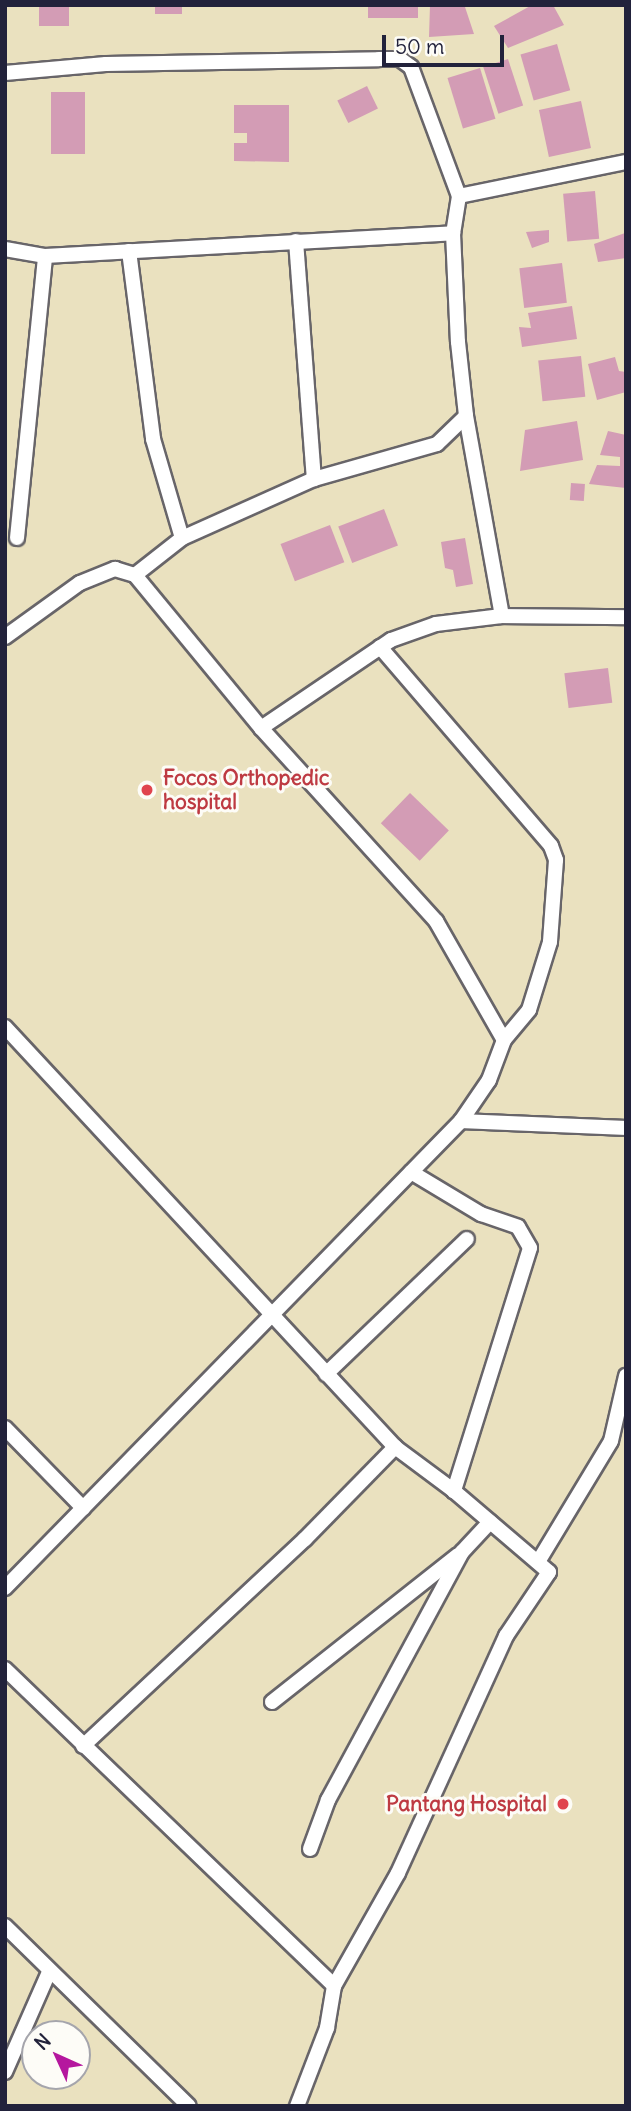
<!DOCTYPE html>
<style>
body{margin:0}
#map{position:relative;width:631px;height:2111px;overflow:hidden;background:#eae1bf;font-family:Delius,sans-serif}
div>[style]{position:absolute}
.building>*{inset:0;background:#d39cb5;transform-origin:0 0}
.roads{filter:drop-shadow(2px 0 #686569) drop-shadow(-2px 0 #686569) drop-shadow(0 2px #686569) drop-shadow(0 -2px #686569)}
.street>*{height:14px;margin:-7px;padding:0 7px;transform-origin:7px;border-radius:7px;background:#fff}
.dots>*{width:19px;height:19px;translate:-50% -50%;box-sizing:border-box;border:4px solid #fdfcf7;border-radius:50%}
span{translate:-50% -50%;white-space:nowrap;text-align:center;line-height:1.15;-webkit-text-stroke:6px #fdfcf7;paint-order:stroke}
.health-label{font-size:21px;color:#be3a42;font-weight:700}
.left{translate:0 -50%;text-align:left}
.right{translate:-100% -50%;text-align:right}
.frame{position:absolute;inset:0;border:7px solid #22223b;pointer-events:none}
.north{position:absolute;left:21px;top:2020px;width:70px;height:70px;box-sizing:border-box;background:#fdfcf7;border:2px solid #a5a5ac;border-radius:50%;rotate:315deg;font-size:19px;font-weight:700;line-height:28px;text-align:center;color:#22223b}
.north::after{content:'';display:block;margin:auto;width:24px;height:32px;background:#b5179e;clip-path:polygon(50% 0,100% 100%,50% 72%,0 100%)}
.scale{position:absolute;left:382px;top:35px;width:122px;height:32px;box-sizing:border-box;border:4px solid #22223b;border-top:0;padding-left:9px;font-size:21px;line-height:24px;white-space:nowrap;color:#22223b;-webkit-text-stroke:5px #fdfcf7;paint-order:stroke}
</style>
<div id="map">
<div class="building">
<i style="left:39px;top:5px;width:30px;height:21px"></i>
<i style="left:155px;top:5px;width:27px;height:9px"></i>
<i style="left:368px;top:5px;width:50px;height:13px"></i>
<i style="clip-path:polygon(430px 5px,465px 7px,474px 34px,429px 37px)"></i>
<i style="clip-path:polygon(532px 5px,553px 5px,564px 25px,508px 48px,494px 26px)"></i>
<i style="left:557px;top:44px;width:48px;height:38px;rotate:74deg"></i>
<i style="left:508px;top:59px;width:49px;height:26px;rotate:72deg"></i>
<i style="left:480px;top:68px;width:53px;height:34px;rotate:73deg"></i>
<i style="left:367px;top:86px;width:25px;height:33px;rotate:64deg"></i>
<i style="left:51px;top:92px;width:34px;height:62px"></i>
<i style="left:581px;top:101px;width:48px;height:43px;rotate:78deg"></i>
<i style="clip-path:polygon(234px 105px,289px 105px,289px 162px,234px 161px,234px 143px,247px 143px,247px 133px,234px 133px)"></i>
<i style="left:595px;top:191px;width:48px;height:32px;rotate:85deg"></i>
<i style="clip-path:polygon(549px 230px,549px 242px,532px 248px,526px 232px)"></i>
<i style="clip-path:polygon(625px 233px,626px 258px,598px 262px,594px 244px)"></i>
<i style="left:562px;top:263px;width:40px;height:43px;rotate:83deg"></i>
<i style="clip-path:polygon(572px 306px,577px 339px,522px 347px,519px 327px,531px 328px,528px 313px)"></i>
<i style="left:581px;top:356px;width:41px;height:43px;rotate:84deg"></i>
<i style="clip-path:polygon(615px 357px,619px 371px,626px 372px,626px 392px,597px 400px,588px 364px)"></i>
<i style="clip-path:polygon(577px 421px,583px 460px,520px 471px,525px 430px)"></i>
<i style="clip-path:polygon(608px 431px,626px 435px,626px 488px,589px 484px,597px 465px,620px 466px,620px 457px,600px 455px)"></i>
<i style="left:571px;top:483px;width:14px;height:17px;rotate:4deg"></i>
<i style="left:384px;top:509px;width:39px;height:49px;rotate:69deg"></i>
<i style="left:330px;top:525px;width:40px;height:53px;rotate:69deg"></i>
<i style="clip-path:polygon(465px 538px,473px 584px,456px 587px,453px 570px,445px 568px,441px 542px)"></i>
<i style="left:608px;top:668px;width:35px;height:44px;rotate:83deg"></i>
<i style="left:410px;top:793px;width:54px;height:42px;rotate:44deg"></i>
</div>
<div class="roads">
<div class="street">
<i style="left:5px;top:73px;width:101px;rotate:-5.1deg"></i>
<i style="left:106px;top:64px;width:273px;rotate:-1deg"></i>
<i style="left:379px;top:59px;width:21px"></i>
<i style="left:400px;top:59px;width:14px;rotate:36deg"></i>
<i style="left:411px;top:67px;width:138px;rotate:69.6deg"></i>
<i style="left:459px;top:196px;width:37px;rotate:99deg"></i>
<i style="left:453px;top:233px;width:109px;rotate:87.4deg"></i>
<i style="left:458px;top:342px;width:74px;rotate:83.8deg"></i>
<i style="left:466px;top:416px;width:203px;rotate:79.8deg"></i>
<i style="left:459px;top:196px;width:170px;rotate:-11.5deg"></i>
<i style="left:296px;top:241px;width:239px;rotate:85.7deg"></i>
<i style="left:5px;top:249px;width:41px;rotate:9.9deg"></i>
<i style="left:45px;top:256px;width:409px;rotate:-3.2deg"></i>
<i style="left:129px;top:251px;width:190px;rotate:82.7deg"></i>
<i style="left:153px;top:439px;width:103px;rotate:73.7deg"></i>
<i style="left:17px;top:538px;width:283px;rotate:-84.3deg"></i>
<i style="left:135px;top:575px;width:60px;rotate:-38.2deg"></i>
<i style="left:182px;top:538px;width:145px;rotate:-24.1deg"></i>
<i style="left:314px;top:479px;width:128px;rotate:-15.9deg"></i>
<i style="left:437px;top:444px;width:40px;rotate:-44deg"></i>
<i style="left:5px;top:637px;width:92px;rotate:-35.8deg"></i>
<i style="left:80px;top:583px;width:38px;rotate:-22deg"></i>
<i style="left:115px;top:569px;width:21px;rotate:17deg"></i>
<i style="left:135px;top:575px;width:198px;rotate:50.5deg"></i>
<i style="left:261px;top:728px;width:261px;rotate:47.8deg"></i>
<i style="left:436px;top:921px;width:137px;rotate:60.3deg"></i>
<i style="left:504px;top:1040px;width:43px;rotate:110.6deg"></i>
<i style="left:489px;top:1080px;width:50px;rotate:124.3deg"></i>
<i style="left:461px;top:1121px;width:653px;rotate:134.32deg"></i>
<i style="left:380px;top:647px;width:262px;rotate:49.3deg"></i>
<i style="left:551px;top:846px;width:15px;rotate:70deg"></i>
<i style="left:556px;top:860px;width:82px;rotate:94.2deg"></i>
<i style="left:550px;top:942px;width:71px;rotate:107.2deg"></i>
<i style="left:529px;top:1010px;width:39px;rotate:130deg"></i>
<i style="left:261px;top:728px;width:157px;rotate:-34.1deg"></i>
<i style="left:391px;top:640px;width:48px;rotate:-19.6deg"></i>
<i style="left:436px;top:624px;width:66px;rotate:-6.9deg"></i>
<i style="left:502px;top:616px;width:124px;rotate:0.5deg"></i>
<i style="left:5px;top:1027px;width:573px;rotate:47.12deg"></i>
<i style="left:395px;top:1447px;width:74px;rotate:36.7deg"></i>
<i style="left:454px;top:1491px;width:125px;rotate:40.5deg"></i>
<i style="left:549px;top:1572px;width:77px;rotate:123.9deg"></i>
<i style="left:506px;top:1636px;width:260px;rotate:114.5deg"></i>
<i style="left:398px;top:1873px;width:130px;rotate:119.5deg"></i>
<i style="left:334px;top:1986px;width:43px;rotate:99.5deg"></i>
<i style="left:327px;top:2028px;width:84px;rotate:111deg"></i>
<i style="left:461px;top:1121px;width:165px;rotate:2.4deg"></i>
<i style="left:411px;top:1172px;width:82px;rotate:31deg"></i>
<i style="left:481px;top:1214px;width:39px;rotate:19deg"></i>
<i style="left:518px;top:1227px;width:24px;rotate:60deg"></i>
<i style="left:530px;top:1248px;width:255px;rotate:107.4deg"></i>
<i style="left:326px;top:1374px;width:195px;rotate:-43.8deg"></i>
<i style="left:5px;top:1428px;width:112px;rotate:45.7deg"></i>
<i style="left:538px;top:1562px;width:141px;rotate:-58.9deg"></i>
<i style="left:611px;top:1441px;width:67px;rotate:-77deg"></i>
<i style="left:5px;top:1669px;width:457px;rotate:43.9deg"></i>
<i style="left:272px;top:1702px;width:237px;rotate:-38.3deg"></i>
<i style="left:83px;top:1746px;width:304px;rotate:-43deg"></i>
<i style="left:305px;top:1539px;width:129px;rotate:-45.6deg"></i>
<i style="left:310px;top:1849px;width:52px;rotate:-69.8deg"></i>
<i style="left:328px;top:1800px;width:282px;rotate:-61.6deg"></i>
<i style="left:462px;top:1552px;width:41px;rotate:-47deg"></i>
<i style="left:5px;top:1926px;width:257px;rotate:44.4deg"></i>
<i style="left:5px;top:2072px;width:111px;rotate:-66.2deg"></i>
</div>
</div>
<div class="dots">
<i style="left:147px;top:790px;background:#e0444e"></i>
<i style="left:563px;top:1804px;background:#e0444e"></i>
</div>
<div class="health-label">
<span class="left" style="left:163px;top:790px">Focos Orthopedic<br>hospital</span>
<span class="right" style="left:547px;top:1804px">Pantang Hospital</span>
</div>
<div class="frame"></div>
<div class="north">N</div>
<div class="scale">50 m</div>
</div>
